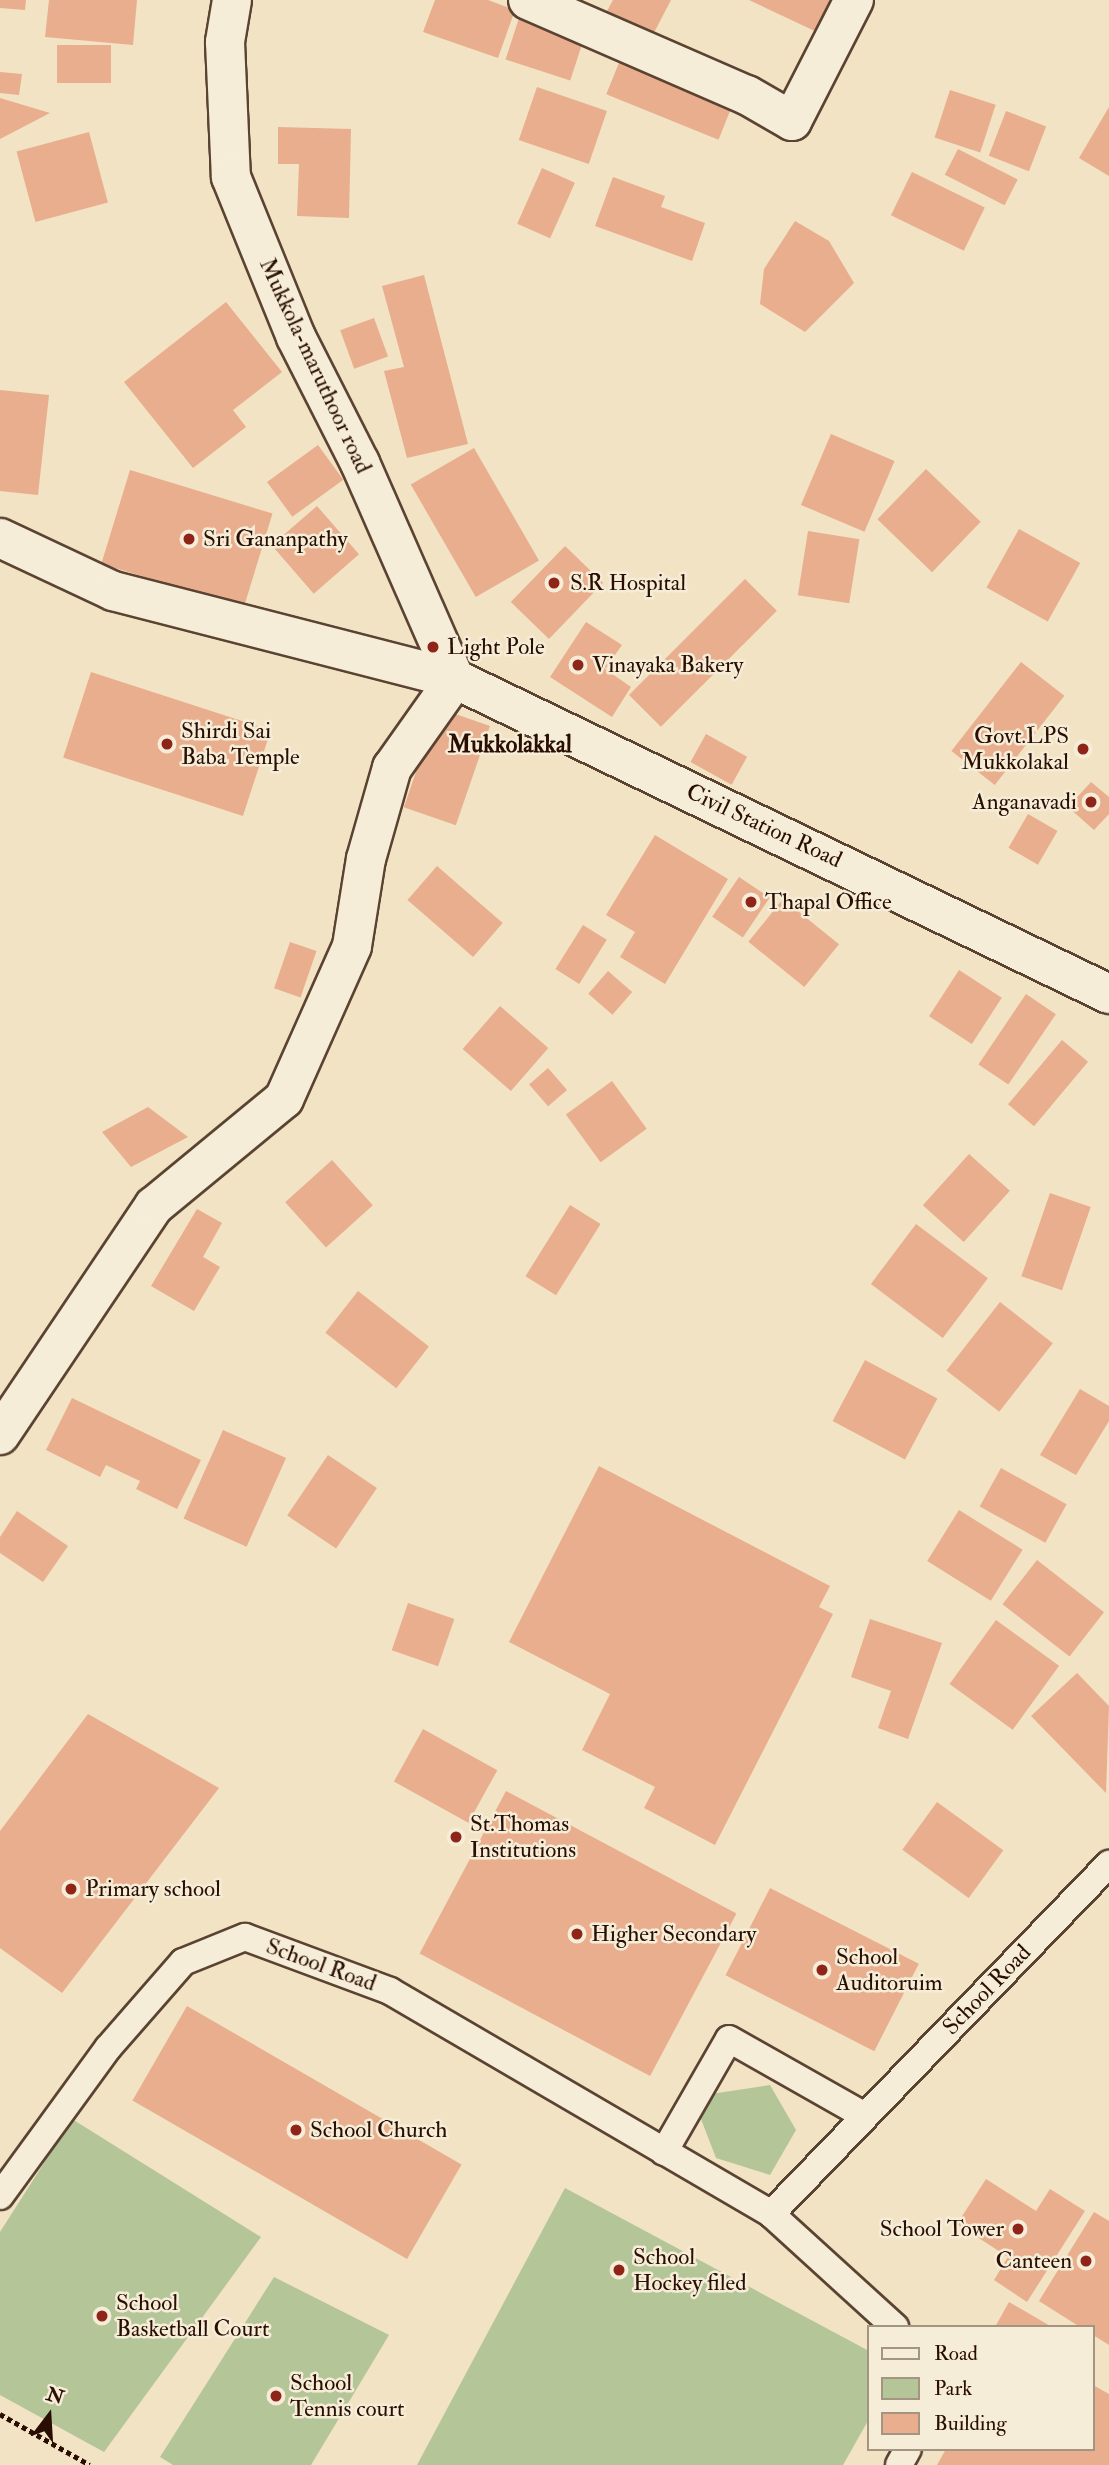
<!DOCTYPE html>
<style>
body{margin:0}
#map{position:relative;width:1109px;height:2465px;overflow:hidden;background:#f1e3c3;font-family:"IM FELL Double Pica",serif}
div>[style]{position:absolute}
.green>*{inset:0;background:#b4c598}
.building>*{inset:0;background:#e9ae8e;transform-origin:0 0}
.path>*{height:4.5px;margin-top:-2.25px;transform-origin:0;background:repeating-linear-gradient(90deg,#290e01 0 5px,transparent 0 8.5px)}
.roads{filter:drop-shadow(2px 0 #5b4332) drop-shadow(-2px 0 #5b4332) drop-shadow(0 2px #5b4332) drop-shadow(0 -2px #5b4332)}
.lane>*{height:26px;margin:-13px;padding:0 13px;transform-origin:13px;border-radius:13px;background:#f6edd8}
.street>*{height:38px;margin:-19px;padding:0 19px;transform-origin:19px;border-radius:19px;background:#f6edd8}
.secondary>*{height:38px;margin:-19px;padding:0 19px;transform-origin:19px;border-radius:19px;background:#f6edd8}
.dots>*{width:19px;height:19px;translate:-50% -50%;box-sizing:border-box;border:4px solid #f6edd8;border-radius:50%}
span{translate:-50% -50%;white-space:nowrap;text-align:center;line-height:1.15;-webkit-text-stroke:5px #f6edd8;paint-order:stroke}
.street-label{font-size:23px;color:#290e01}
.poi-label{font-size:23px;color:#290e01}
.left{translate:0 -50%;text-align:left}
.right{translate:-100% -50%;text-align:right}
.neighbourhood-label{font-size:24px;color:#290e01;font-weight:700}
.legend{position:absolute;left:867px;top:2325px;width:228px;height:126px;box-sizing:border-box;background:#f6edd8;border:2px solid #a49482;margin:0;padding:9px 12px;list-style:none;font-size:21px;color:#290e01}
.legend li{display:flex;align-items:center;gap:14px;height:35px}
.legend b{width:35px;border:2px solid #a49482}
.north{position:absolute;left:14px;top:2381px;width:70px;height:70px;-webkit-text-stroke:5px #f6edd8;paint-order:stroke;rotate:17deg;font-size:19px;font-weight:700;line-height:28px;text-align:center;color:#290e01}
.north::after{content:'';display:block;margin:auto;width:24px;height:32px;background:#290e01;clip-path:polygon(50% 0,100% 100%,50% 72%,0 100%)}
</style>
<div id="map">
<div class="green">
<i style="clip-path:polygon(770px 2085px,796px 2130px,770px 2175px,716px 2158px,701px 2119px,711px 2094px)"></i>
<i style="clip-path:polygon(72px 2119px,261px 2237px,104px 2452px,0 2395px,0 2232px)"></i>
<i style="clip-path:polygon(565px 2188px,869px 2351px,869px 2419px,843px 2465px,417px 2465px)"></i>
<i style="clip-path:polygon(274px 2277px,389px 2335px,311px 2465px,173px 2465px,160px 2457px)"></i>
</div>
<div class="building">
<i style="clip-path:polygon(0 0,26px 0,25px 10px,0 8px)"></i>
<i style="clip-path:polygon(49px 0,137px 0,133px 45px,45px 37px)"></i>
<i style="clip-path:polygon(435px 0,488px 0,515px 10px,498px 58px,423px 32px)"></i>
<i style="clip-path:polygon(613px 0,671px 0,646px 48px,600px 24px)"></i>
<i style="clip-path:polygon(749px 0,834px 0,819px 33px)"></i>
<i style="left:521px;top:12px;width:68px;height:50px;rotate:18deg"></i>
<i style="left:57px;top:45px;width:54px;height:38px"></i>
<i style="left:625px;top:48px;width:121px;height:50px;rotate:22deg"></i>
<i style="clip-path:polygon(0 72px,22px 74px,19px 95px,0 93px)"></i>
<i style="left:537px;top:87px;width:74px;height:56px;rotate:19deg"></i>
<i style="left:950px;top:90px;width:48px;height:50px;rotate:18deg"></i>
<i style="clip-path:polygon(0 98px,50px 113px,0 139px)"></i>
<i style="clip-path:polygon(1109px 107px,1109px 176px,1079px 158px)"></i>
<i style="left:1006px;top:111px;width:43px;height:48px;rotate:21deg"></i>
<i style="clip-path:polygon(278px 127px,351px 129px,349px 218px,297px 216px,299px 164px,278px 164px)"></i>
<i style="left:89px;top:132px;width:73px;height:75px;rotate:75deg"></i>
<i style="left:958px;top:149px;width:67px;height:29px;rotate:27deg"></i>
<i style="left:542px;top:168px;width:36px;height:61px;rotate:24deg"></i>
<i style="left:912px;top:172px;width:81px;height:48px;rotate:26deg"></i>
<i style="clip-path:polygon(613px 177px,665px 196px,661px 207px,705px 223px,692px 261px,595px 226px)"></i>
<i style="clip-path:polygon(795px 221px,829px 241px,854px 283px,805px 332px,760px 304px,764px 269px)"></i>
<i style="clip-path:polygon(424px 275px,468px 444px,407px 458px,384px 371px,404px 367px,382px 286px)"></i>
<i style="clip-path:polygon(226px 302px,282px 372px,233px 410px,246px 427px,193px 468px,124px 382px)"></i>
<i style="left:374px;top:318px;width:41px;height:36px;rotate:70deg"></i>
<i style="clip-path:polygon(0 390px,49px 395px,38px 495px,0 491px)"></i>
<i style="left:831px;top:434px;width:69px;height:77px;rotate:23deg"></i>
<i style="left:318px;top:445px;width:43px;height:63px;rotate:54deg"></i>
<i style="left:474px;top:448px;width:130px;height:73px;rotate:60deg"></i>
<i style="left:926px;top:469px;width:76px;height:70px;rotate:44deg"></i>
<i style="left:130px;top:470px;width:149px;height:98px;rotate:17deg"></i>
<i style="left:317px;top:506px;width:64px;height:60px;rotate:49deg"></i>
<i style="left:1019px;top:529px;width:70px;height:67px;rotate:29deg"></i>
<i style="left:808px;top:531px;width:52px;height:65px;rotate:9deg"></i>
<i style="left:565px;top:546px;width:53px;height:78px;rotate:44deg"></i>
<i style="left:745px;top:579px;width:45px;height:164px;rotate:45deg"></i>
<i style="clip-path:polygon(586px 622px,622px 645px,605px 669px,631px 687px,612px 717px,550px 677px)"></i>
<i style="left:1021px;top:662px;width:55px;height:113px;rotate:38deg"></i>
<i style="left:91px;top:672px;width:189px;height:90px;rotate:18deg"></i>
<i style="left:438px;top:708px;width:55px;height:105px;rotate:19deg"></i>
<i style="left:706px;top:734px;width:47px;height:32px;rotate:29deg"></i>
<i style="clip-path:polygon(1091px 782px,1109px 797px,1109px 814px,1094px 830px,1068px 807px)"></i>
<i style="left:1028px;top:814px;width:34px;height:39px;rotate:30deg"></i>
<i style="clip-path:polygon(655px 835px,728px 879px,665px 984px,620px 957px,635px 932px,606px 915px)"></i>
<i style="left:437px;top:866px;width:87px;height:45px;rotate:41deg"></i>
<i style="left:739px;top:877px;width:37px;height:48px;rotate:34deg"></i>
<i style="left:783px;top:899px;width:72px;height:55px;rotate:39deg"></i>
<i style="left:583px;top:925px;width:28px;height:52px;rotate:32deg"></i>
<i style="left:290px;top:942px;width:28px;height:49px;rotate:19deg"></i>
<i style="left:959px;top:970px;width:51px;height:55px;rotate:33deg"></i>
<i style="left:608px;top:971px;width:32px;height:30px;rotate:41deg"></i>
<i style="left:1026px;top:994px;width:36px;height:85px;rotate:34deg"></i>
<i style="left:500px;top:1006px;width:64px;height:57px;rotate:41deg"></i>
<i style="left:1062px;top:1040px;width:34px;height:84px;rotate:40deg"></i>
<i style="left:548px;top:1068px;width:29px;height:25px;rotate:49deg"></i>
<i style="left:612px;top:1081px;width:59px;height:57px;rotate:54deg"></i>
<i style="clip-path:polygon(148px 1107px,188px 1137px,131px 1167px,102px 1132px)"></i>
<i style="left:969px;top:1154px;width:55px;height:69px;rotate:42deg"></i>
<i style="left:332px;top:1160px;width:61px;height:63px;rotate:48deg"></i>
<i style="left:1050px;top:1193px;width:43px;height:88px;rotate:19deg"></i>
<i style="left:570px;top:1205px;width:36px;height:84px;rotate:32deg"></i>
<i style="clip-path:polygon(197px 1209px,222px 1223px,203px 1257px,220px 1267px,194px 1311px,151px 1286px)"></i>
<i style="left:916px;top:1224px;width:90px;height:75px;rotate:37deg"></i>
<i style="left:358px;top:1291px;width:90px;height:53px;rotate:38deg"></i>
<i style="left:1000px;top:1302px;width:67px;height:87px;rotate:38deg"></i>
<i style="left:865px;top:1360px;width:82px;height:69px;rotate:28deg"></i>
<i style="clip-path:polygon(1080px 1389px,1109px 1406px,1109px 1421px,1076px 1475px,1040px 1455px)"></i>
<i style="clip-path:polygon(72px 1398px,201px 1460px,177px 1509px,136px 1489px,140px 1481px,106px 1465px,100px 1477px,46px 1450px)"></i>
<i style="left:223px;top:1430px;width:69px;height:97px;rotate:24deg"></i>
<i style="left:328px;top:1455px;width:59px;height:73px;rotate:34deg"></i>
<i style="clip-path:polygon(599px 1466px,830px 1586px,819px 1607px,833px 1614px,715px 1845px,644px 1808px,655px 1787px,582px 1750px,610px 1694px,509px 1642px)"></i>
<i style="left:1001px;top:1468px;width:75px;height:44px;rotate:29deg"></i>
<i style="left:959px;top:1510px;width:75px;height:60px;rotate:32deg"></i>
<i style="clip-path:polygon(17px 1511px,68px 1546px,43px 1582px,0 1553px,0 1537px)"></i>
<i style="left:1037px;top:1560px;width:85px;height:56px;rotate:38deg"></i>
<i style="left:408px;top:1603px;width:49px;height:50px;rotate:19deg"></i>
<i style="clip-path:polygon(870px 1619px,942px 1643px,908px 1739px,878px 1728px,891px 1691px,851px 1677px)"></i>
<i style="left:996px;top:1620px;width:78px;height:79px;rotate:36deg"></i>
<i style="clip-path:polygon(1077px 1673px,1109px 1706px,1106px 1793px,1031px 1716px)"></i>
<i style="clip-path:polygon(88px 1714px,219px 1788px,62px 1993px,0 1948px,0 1831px)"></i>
<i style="left:423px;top:1729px;width:85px;height:60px;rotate:29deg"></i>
<i style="left:506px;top:1791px;width:261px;height:184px;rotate:28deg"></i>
<i style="left:937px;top:1802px;width:82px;height:59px;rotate:36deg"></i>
<i style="left:770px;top:1888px;width:167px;height:98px;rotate:27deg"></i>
<i style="left:187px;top:2006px;width:317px;height:109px;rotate:30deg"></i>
<i style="clip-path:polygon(986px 2179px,1036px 2211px,1050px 2189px,1085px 2211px,1027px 2302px,994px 2280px,1008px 2257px,957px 2224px)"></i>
<i style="clip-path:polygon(1094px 2212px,1109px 2221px,1109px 2345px,1093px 2335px,1093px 2327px,1080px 2327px,1039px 2301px)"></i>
<i style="clip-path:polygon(1009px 2302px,1052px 2327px,995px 2327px)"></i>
<i style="clip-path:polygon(1093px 2385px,1109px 2394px,1109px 2465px,937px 2465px,946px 2449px,1093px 2449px)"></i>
</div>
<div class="path">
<i style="left:0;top:2414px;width:103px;rotate:29.5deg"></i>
</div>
<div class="roads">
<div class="lane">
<i style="left:664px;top:2152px;width:130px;rotate:-60.1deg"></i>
<i style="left:729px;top:2039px;width:156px;rotate:29.5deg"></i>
<i style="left:0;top:2196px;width:183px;rotate:-53.9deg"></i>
<i style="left:108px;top:2048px;width:114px;rotate:-48.9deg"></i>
<i style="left:183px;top:1962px;width:67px;rotate:-22deg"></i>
<i style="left:245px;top:1937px;width:155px;rotate:20.4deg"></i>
<i style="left:390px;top:1991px;width:441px;rotate:30.3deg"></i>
<i style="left:771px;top:2214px;width:487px;rotate:-46deg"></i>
<i style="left:771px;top:2214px;width:168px;rotate:42.3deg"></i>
<i style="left:899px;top:2465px;width:18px;rotate:-61deg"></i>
</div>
<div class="street">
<i style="left:528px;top:0;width:239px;rotate:23.5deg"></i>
<i style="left:747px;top:95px;width:52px;rotate:30deg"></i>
<i style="left:792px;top:121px;width:136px;rotate:-62.9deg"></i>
</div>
<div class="secondary">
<i style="left:232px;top:0;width:43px;rotate:99.5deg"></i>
<i style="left:225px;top:42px;width:135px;rotate:87.5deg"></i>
<i style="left:231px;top:177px;width:173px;rotate:67.9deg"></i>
<i style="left:296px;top:337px;width:141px;rotate:63.1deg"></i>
<i style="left:360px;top:463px;width:236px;rotate:66.3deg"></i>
<i style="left:0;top:538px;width:125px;rotate:25.1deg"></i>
<i style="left:113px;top:591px;width:353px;rotate:14.4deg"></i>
<i style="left:455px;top:679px;width:726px;rotate:25.72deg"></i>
<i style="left:0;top:1435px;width:276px;rotate:-56.1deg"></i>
<i style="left:154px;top:1206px;width:168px;rotate:-39.5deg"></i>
<i style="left:284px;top:1099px;width:167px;rotate:-66deg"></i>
<i style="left:352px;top:946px;width:88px;rotate:-80.9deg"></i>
<i style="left:366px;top:859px;width:95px;rotate:-74.1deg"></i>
<i style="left:392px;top:768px;width:109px;rotate:-54.7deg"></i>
</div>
</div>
<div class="dots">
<i style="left:189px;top:539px;background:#8f2418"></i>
<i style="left:554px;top:583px;background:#8f2418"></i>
<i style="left:433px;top:647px;background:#8f2418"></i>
<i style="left:578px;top:665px;background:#8f2418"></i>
<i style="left:167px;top:744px;background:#8f2418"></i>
<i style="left:1083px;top:749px;background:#8f2418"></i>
<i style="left:1091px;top:802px;background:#8f2418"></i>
<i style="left:751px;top:902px;background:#8f2418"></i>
<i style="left:456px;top:1837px;background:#8f2418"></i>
<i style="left:71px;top:1889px;background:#8f2418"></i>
<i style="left:577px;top:1934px;background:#8f2418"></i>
<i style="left:822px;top:1970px;background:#8f2418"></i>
<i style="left:296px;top:2130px;background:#8f2418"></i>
<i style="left:1018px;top:2229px;background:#8f2418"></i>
<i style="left:1086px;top:2261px;background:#8f2418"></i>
<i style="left:619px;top:2270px;background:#8f2418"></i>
<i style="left:102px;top:2316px;background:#8f2418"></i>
<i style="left:276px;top:2396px;background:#8f2418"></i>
</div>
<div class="street-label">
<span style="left:315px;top:366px;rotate:65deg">Mukkola-maruthoor road</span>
<span style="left:764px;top:826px;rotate:25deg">Civil Station Road</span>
<span style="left:321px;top:1965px;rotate:20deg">School Road</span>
<span style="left:987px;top:1990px;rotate:-46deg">School Road</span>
</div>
<div class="poi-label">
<span class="left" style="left:203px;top:539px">Sri Gananpathy</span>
<span class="left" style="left:570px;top:583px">S.R Hospital</span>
<span class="left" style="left:447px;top:647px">Light Pole</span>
<span class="left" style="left:592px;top:665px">Vinayaka Bakery</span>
<span class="left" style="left:181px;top:744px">Shirdi Sai<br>Baba Temple</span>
<span class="right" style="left:1069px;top:749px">Govt.LPS<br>Mukkolakal</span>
<span class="right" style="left:1077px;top:802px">Anganavadi</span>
<span class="left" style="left:765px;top:902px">Thapal Office</span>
<span class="left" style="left:470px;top:1837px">St.Thomas<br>Institutions</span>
<span class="left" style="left:85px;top:1889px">Primary school</span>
<span class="left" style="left:591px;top:1934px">Higher Secondary</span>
<span class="left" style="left:836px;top:1970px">School<br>Auditoruim</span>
<span class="left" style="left:310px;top:2130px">School Church</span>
<span class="right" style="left:1004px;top:2229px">School Tower</span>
<span class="left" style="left:633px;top:2270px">School<br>Hockey filed</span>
<span class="right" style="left:1072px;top:2261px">Canteen</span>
<span class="left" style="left:116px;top:2316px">School<br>Basketball Court</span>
<span class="left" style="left:290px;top:2396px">School<br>Tennis court</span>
</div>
<div class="neighbourhood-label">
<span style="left:510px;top:745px">Mukkolakkal</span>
</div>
<ul class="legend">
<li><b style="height:9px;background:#f6edd8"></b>Road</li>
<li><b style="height:19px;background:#b4c598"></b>Park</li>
<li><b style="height:19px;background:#e9ae8e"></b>Building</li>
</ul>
<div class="north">N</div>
</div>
